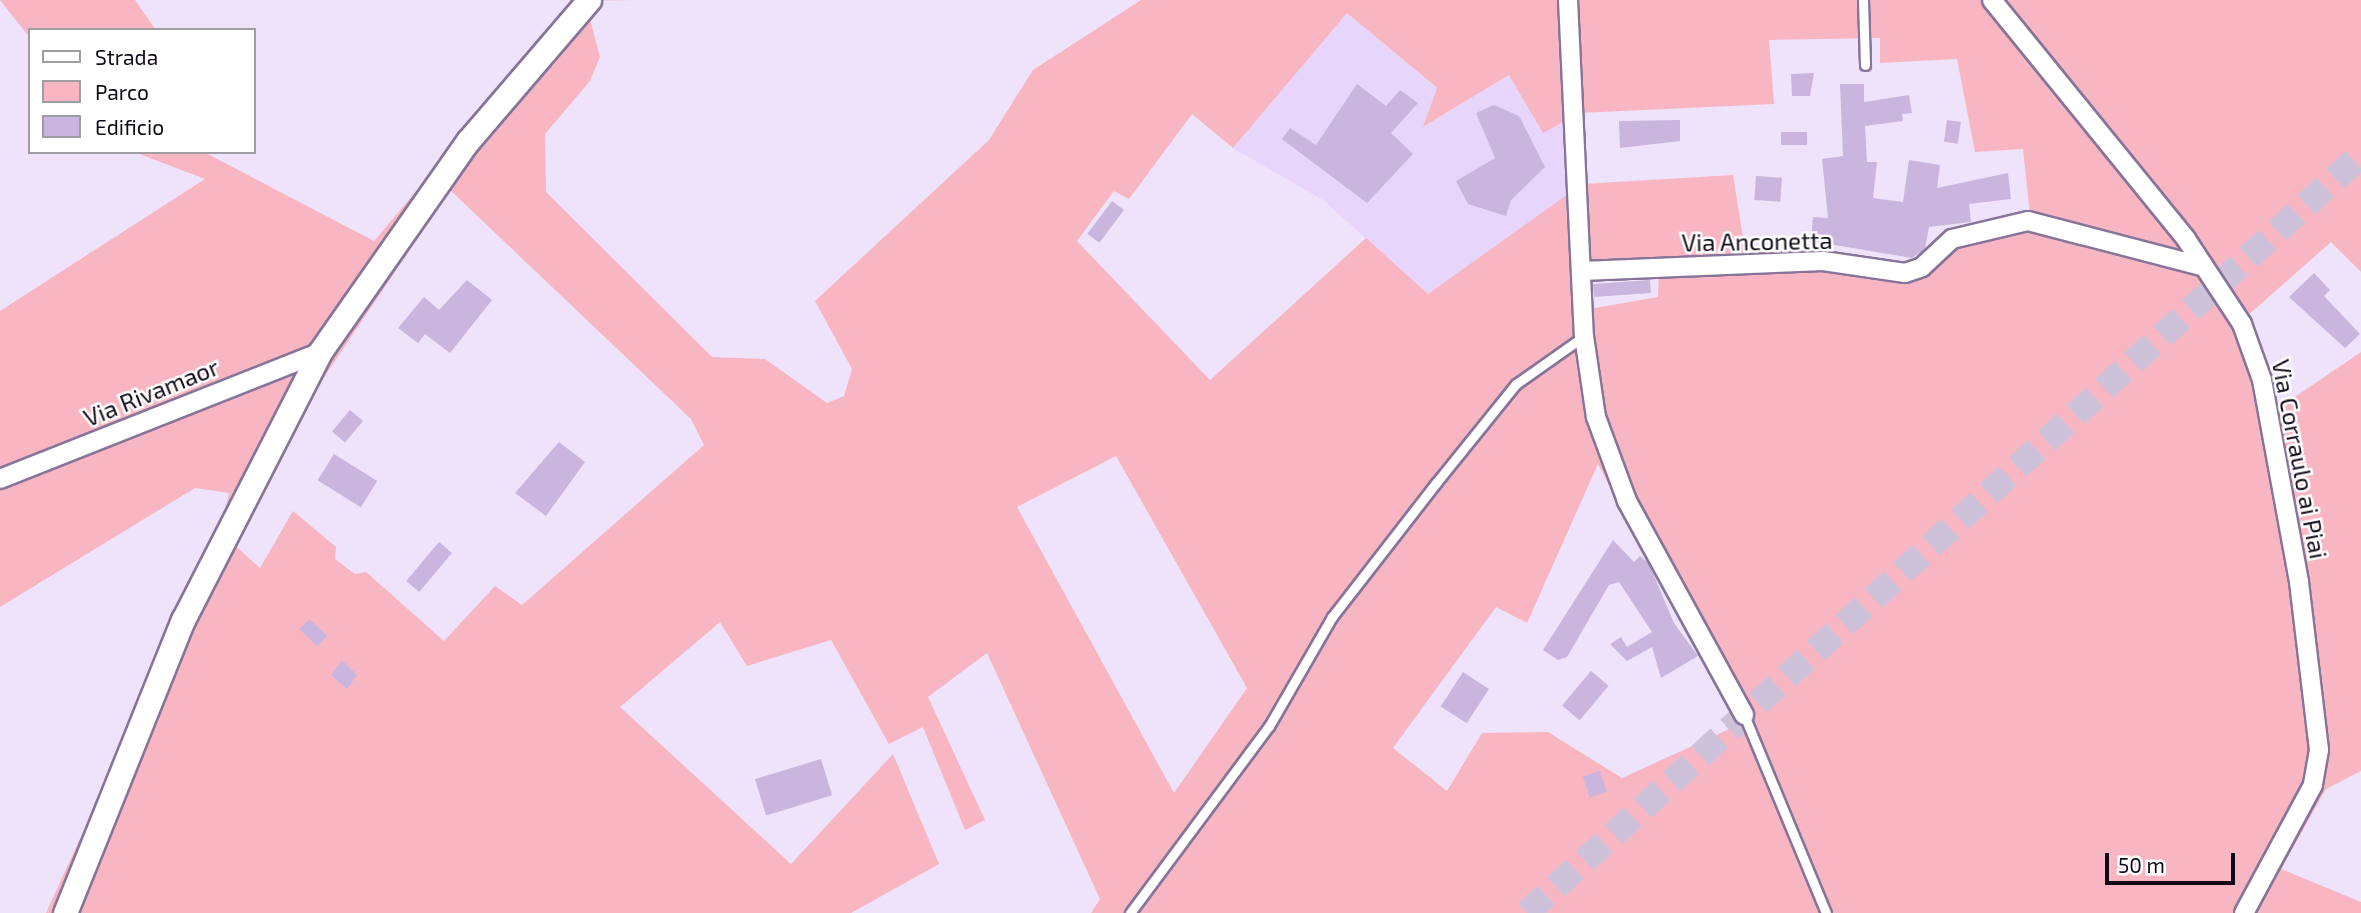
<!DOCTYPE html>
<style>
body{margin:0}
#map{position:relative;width:2361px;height:913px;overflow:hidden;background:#efe3fc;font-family:"Exo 2",sans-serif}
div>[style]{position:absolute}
.built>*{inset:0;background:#e8d5fc}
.green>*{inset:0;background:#f8b6c2}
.building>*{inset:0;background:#c9b5de;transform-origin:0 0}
.secondary-tunnel>*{height:26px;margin-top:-13px;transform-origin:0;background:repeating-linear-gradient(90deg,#cec2da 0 26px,transparent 0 39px)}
.roads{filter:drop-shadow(2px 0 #87749a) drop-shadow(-2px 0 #87749a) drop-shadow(0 2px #87749a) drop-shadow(0 -2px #87749a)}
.service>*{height:9px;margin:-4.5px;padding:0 4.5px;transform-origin:4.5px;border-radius:4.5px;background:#fff}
.minor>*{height:18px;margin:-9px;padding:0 9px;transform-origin:9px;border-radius:9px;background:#fff}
.tertiary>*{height:23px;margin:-11.5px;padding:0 11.5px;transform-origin:11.5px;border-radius:11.5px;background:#fff}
span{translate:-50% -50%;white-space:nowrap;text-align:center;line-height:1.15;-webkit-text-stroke:5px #fff;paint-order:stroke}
.street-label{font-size:24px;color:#100917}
.legend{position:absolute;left:28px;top:28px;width:228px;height:126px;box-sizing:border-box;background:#fff;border:2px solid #9f9da2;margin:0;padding:9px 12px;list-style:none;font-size:21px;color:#100917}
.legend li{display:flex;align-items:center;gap:14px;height:35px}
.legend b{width:35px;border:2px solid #9f9da2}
.scale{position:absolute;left:2105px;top:853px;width:130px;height:32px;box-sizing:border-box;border:4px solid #100917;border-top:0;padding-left:9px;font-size:21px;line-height:24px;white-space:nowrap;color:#100917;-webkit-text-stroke:5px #fff;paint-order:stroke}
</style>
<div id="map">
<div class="built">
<i style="clip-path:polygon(1347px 13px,1437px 89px,1424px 127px,1509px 75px,1579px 113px,1582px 184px,1428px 294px,1323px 200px,1233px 148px)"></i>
</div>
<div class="green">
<i style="clip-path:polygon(0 0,135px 0,156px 30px,30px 30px,30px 38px)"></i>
<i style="clip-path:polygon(evenodd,578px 0,585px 0,600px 57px,590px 81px,545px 134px,546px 192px,712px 357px,765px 359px,827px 403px,844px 396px,852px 369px,815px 301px,989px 140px,1033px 70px,1141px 0,2361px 0,2361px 272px,2331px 242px,2238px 324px,2270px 414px,2361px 352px,2361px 771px,2326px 789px,2281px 869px,2361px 902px,2361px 913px,1091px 913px,1100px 899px,987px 653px,928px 697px,985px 820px,965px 830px,923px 727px,889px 744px,831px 640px,747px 666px,720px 622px,620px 707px,791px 864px,893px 754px,939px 864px,851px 913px,46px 913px,220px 532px,229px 493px,195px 488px,0 607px,0 311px,205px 179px,134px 152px,204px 152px,374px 241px,578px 0,1347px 13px,1437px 88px,1423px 127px,1509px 75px,1543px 133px,1579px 113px,1774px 104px,1769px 40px,1880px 38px,1880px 63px,1957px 59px,1975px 152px,2023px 149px,2030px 215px,1903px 268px,1747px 263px,1733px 175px,1582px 184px,1428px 294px,1366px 238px,1210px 380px,1077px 241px,1114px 191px,1129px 199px,1192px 114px,1233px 148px,1347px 13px,578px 0,450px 190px,691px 419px,704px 445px,522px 605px,495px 586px,444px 641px,366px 572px,355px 574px,335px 559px,336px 547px,293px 511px,260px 568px,220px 532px,450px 190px,578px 0,1659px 267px,1658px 297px,1583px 310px,1582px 269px,1659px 267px,578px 0,1116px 456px,1247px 688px,1174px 793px,1017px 507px,1116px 456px,578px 0,1598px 464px,1738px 725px,1622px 778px,1548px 732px,1482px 733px,1447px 791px,1393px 748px,1496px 607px,1527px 623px,1598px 464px)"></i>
</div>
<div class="building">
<i style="clip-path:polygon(1814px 73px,1810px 96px,1792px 96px,1791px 74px)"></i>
<i style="clip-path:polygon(1357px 84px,1386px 106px,1400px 90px,1418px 103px,1391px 133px,1413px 154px,1367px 203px,1282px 139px,1290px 128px,1316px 145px)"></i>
<i style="clip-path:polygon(1840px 84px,1864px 84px,1864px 102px,1909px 95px,1912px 113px,1902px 114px,1903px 121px,1865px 126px,1867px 162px,1877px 162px,1873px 198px,1903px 202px,1909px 160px,1940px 165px,1937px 188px,2008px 173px,2011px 199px,1969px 204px,1971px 222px,1929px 227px,1925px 249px,1912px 258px,1811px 241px,1813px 217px,1828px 218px,1822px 159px,1843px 156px)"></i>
<i style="clip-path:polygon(1494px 105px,1519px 116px,1545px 167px,1511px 200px,1506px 216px,1468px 204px,1456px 181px,1495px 158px,1476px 113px)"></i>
<i style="clip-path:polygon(1680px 120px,1680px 141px,1620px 148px,1619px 121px)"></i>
<i style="left:1947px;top:120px;width:14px;height:22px;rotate:8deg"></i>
<i style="left:1781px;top:132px;width:26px;height:13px"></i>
<i style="left:1756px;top:176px;width:26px;height:24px;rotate:4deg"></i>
<i style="left:1112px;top:201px;width:15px;height:41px;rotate:37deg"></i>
<i style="clip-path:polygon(2314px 273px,2330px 290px,2324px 296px,2360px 334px,2345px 348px,2289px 297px)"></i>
<i style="clip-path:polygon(467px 280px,492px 300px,450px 353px,425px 334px,418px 343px,398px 328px,424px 297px,439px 310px)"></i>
<i style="left:1650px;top:280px;width:13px;height:57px;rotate:86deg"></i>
<i style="left:350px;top:410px;width:17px;height:28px;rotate:40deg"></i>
<i style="clip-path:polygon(559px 442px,585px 462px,546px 516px,515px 493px)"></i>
<i style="left:334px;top:454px;width:51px;height:31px;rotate:32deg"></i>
<i style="clip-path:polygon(1613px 540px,1634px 562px,1640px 556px,1649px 564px,1674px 623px,1698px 656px,1661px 678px,1652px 647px,1627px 661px,1610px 644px,1621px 637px,1627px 647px,1652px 632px,1619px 582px,1609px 585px,1567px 657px,1558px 660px,1543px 650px)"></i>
<i style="left:439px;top:542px;width:17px;height:51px;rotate:40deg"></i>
<i style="left:309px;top:619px;width:25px;height:14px;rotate:43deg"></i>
<i style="clip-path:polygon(342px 660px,357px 675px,347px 689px,331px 675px)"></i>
<i style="left:1591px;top:671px;width:23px;height:45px;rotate:40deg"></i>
<i style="left:1463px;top:672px;width:31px;height:41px;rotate:33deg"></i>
<i style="left:821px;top:759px;width:38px;height:69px;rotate:73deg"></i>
<i style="left:1600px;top:771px;width:22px;height:18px;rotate:72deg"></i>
</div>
<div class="secondary-tunnel">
<i style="left:1527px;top:913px;width:1127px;rotate:-42.27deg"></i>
</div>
<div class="roads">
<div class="service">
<i style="left:1863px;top:0;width:65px;rotate:88.2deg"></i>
<i style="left:1744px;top:715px;width:214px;rotate:67.5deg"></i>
<i style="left:1130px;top:913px;width:233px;rotate:-53.4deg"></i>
<i style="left:1269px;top:726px;width:126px;rotate:-60deg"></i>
<i style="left:1332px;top:617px;width:170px;rotate:-52.2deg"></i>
<i style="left:1436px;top:483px;width:127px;rotate:-51.1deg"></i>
<i style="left:1516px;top:384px;width:83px;rotate:-35.2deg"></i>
</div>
<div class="minor">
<i style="left:1568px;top:0;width:336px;rotate:87.3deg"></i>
<i style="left:1584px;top:336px;width:82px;rotate:81.6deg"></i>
<i style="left:1596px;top:417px;width:90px;rotate:69.7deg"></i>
<i style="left:1627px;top:501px;width:244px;rotate:61.3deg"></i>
<i style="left:1992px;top:0;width:308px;rotate:50.9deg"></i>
<i style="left:2186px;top:239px;width:102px;rotate:56.6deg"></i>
<i style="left:2242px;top:324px;width:59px;rotate:70.3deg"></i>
<i style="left:2262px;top:380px;width:205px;rotate:79.6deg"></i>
<i style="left:2299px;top:582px;width:169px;rotate:83.2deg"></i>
<i style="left:2319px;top:750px;width:36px;rotate:100deg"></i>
<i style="left:2313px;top:785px;width:145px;rotate:118.3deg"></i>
<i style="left:1582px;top:271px;width:241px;rotate:-2.4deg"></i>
<i style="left:1823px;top:261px;width:83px;rotate:8.3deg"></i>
<i style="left:1905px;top:273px;width:18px;rotate:-19deg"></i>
<i style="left:1922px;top:267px;width:41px;rotate:-43deg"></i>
<i style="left:1952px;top:239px;width:78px;rotate:-13.3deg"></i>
<i style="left:2028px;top:221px;width:182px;rotate:14.6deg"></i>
<i style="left:0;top:479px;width:344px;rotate:-21.6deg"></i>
</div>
<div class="tertiary">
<i style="left:65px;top:913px;width:316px;rotate:-68.1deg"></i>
<i style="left:183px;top:620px;width:301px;rotate:-62.9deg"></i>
<i style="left:320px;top:352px;width:258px;rotate:-55deg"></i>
<i style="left:468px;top:141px;width:186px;rotate:-49.4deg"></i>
</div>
</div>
<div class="street-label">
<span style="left:1757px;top:241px;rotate:-1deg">Via Anconetta</span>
<span style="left:151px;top:392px;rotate:-22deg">Via Rivamaor</span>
<span style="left:2300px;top:459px;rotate:79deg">Via Corraulo ai Piai</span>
</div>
<ul class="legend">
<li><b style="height:9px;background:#fff"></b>Strada</li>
<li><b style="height:19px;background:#f8b6c2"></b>Parco</li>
<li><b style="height:19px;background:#c9b5de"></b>Edificio</li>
</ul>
<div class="scale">50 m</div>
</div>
